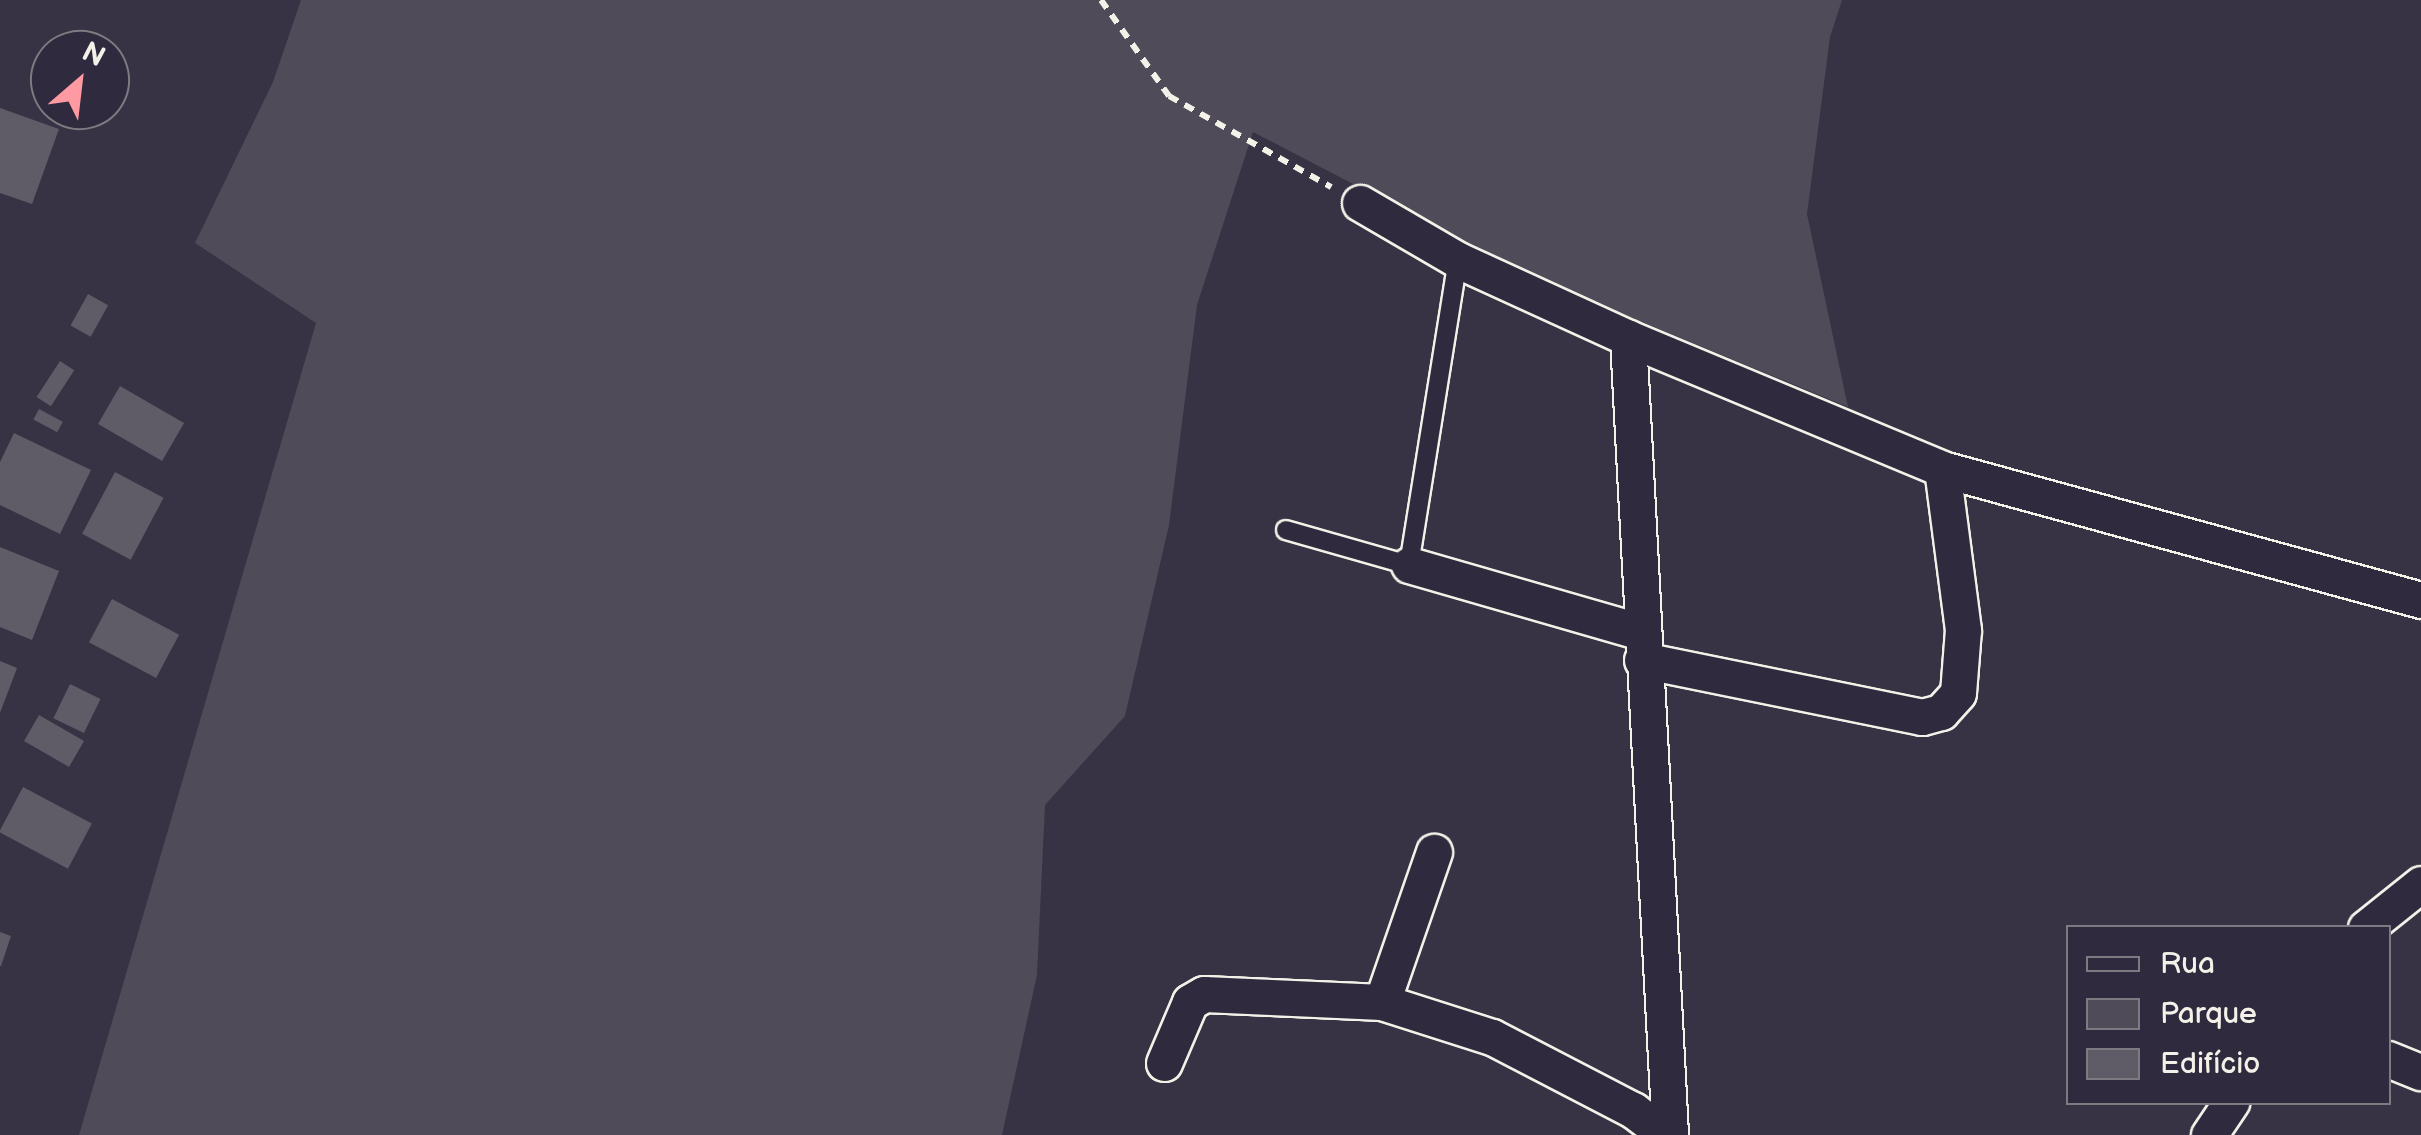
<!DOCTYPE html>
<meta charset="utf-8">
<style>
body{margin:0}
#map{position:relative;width:2421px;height:1135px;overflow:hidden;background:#373244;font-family:"Balsamiq Sans",sans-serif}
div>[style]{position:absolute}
.green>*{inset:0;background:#504b59}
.building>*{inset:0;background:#5f5c67;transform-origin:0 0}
.path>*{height:6px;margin-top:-3px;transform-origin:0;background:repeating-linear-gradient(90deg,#f4f1e8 0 10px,transparent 0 18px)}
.roads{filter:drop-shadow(2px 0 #f4f1e8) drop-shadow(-2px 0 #f4f1e8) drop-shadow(0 2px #f4f1e8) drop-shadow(0 -2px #f4f1e8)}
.lane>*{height:18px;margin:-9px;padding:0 9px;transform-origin:9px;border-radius:9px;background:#2f2a3d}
.street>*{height:35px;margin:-17.5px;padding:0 17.5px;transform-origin:17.5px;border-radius:17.5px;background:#2f2a3d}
span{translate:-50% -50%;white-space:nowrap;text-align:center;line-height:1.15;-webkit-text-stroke:8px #2f2a3d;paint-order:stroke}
.legend{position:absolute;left:2066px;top:925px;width:325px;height:180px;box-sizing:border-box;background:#2f2a3d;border:2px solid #7e7a81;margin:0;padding:12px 18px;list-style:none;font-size:30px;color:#f4f1e8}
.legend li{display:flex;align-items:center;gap:20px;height:50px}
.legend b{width:50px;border:2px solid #7e7a81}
.north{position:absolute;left:30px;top:30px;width:100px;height:100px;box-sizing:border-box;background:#2f2a3d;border:2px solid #7e7a81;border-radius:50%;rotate:28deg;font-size:28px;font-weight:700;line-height:40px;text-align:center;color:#f4f1e8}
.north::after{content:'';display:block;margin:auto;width:35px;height:45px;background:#ff9aa2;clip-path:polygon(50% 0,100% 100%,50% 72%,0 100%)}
</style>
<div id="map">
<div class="green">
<i style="clip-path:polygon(301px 0,1842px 0,1830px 37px,1807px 214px,1848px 407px,1526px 274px,1253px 132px,1197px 305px,1169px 525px,1125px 716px,1045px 805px,1037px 975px,1002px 1135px,79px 1135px,316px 323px,195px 243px,273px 82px)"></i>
</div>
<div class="building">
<i style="clip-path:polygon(0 108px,59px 129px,32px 204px,0 193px)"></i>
<i style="left:88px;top:294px;width:23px;height:36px;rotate:29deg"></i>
<i style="left:60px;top:361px;width:17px;height:43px;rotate:33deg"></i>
<i style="left:120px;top:386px;width:74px;height:44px;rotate:30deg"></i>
<i style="left:39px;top:409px;width:27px;height:12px;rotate:28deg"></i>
<i style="clip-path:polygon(14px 433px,91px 470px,60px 534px,0 505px,0 462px)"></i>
<i style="left:115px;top:472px;width:55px;height:70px;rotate:28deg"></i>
<i style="clip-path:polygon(0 547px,59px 571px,32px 640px,0 627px)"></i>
<i style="left:112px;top:599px;width:76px;height:49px;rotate:28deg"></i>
<i style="clip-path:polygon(0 661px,17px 668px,0 713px)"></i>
<i style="left:70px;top:684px;width:34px;height:38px;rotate:26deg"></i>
<i style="left:39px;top:715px;width:52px;height:30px;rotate:30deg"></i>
<i style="left:23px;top:787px;width:78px;height:51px;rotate:28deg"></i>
<i style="clip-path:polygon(0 932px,11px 936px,1px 966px,0 966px)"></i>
</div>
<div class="path">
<i style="left:1101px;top:0;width:118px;rotate:54.7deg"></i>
<i style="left:1169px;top:96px;width:186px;rotate:29.3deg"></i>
</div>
<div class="roads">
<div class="lane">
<i style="left:1286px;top:530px;width:128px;rotate:15.9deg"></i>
<i style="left:1409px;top:565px;width:309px;rotate:-80.9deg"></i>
</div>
<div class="street">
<i style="left:1360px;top:203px;width:113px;rotate:30.2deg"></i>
<i style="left:1458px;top:260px;width:187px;rotate:24.6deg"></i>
<i style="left:1628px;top:338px;width:340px;rotate:22.6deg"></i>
<i style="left:1942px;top:469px;width:497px;rotate:15.3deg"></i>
<i style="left:1628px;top:338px;width:798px;rotate:86.98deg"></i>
<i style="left:1409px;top:565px;width:241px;rotate:16.1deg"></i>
<i style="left:1642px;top:660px;width:286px;rotate:11.5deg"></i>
<i style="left:1922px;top:717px;width:20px;rotate:-15deg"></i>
<i style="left:1941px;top:712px;width:25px;rotate:-48deg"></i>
<i style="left:1958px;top:693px;width:63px;rotate:-85.5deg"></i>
<i style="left:1963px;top:630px;width:162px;rotate:-97.4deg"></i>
<i style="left:2366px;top:928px;width:70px;rotate:-38.7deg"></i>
<i style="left:1382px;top:1002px;width:159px;rotate:-70.9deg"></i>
<i style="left:2388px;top:1059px;width:35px;rotate:22deg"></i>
<i style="left:1164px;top:1063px;width:66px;rotate:-66.9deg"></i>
<i style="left:1190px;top:1002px;width:16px;rotate:-30deg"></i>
<i style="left:1204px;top:994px;width:178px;rotate:2.6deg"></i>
<i style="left:1382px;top:1002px;width:115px;rotate:17.7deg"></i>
<i style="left:1492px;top:1037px;width:159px;rotate:27.4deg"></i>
<i style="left:1633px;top:1110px;width:41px;rotate:37.1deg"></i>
<i style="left:2209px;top:1135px;width:40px;rotate:-56deg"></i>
</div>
</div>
<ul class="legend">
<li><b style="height:12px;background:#2f2a3d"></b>Rua</li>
<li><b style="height:28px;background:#504b59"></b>Parque</li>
<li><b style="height:28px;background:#5f5c67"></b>Edifício</li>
</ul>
<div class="north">N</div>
</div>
